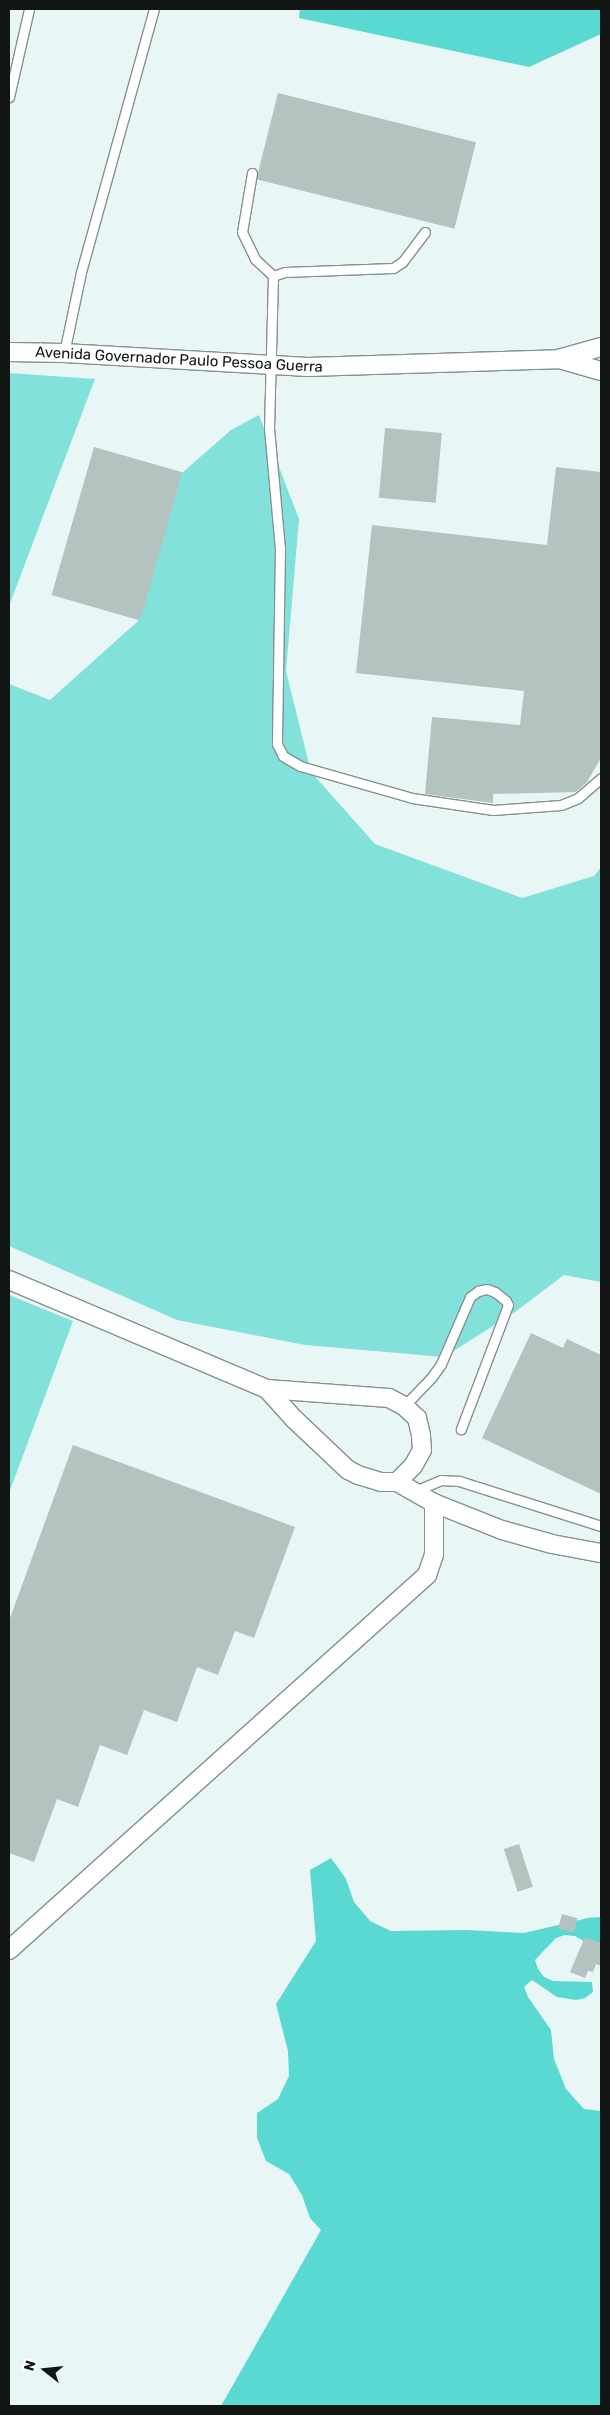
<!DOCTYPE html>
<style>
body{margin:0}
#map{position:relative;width:610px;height:2415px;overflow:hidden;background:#e8f6f5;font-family:Rubik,sans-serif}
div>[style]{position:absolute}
.green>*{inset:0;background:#83e1db}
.forest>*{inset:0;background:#59d9d2}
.building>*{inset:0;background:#b4c2c0;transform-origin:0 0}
.roads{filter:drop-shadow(1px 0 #84918f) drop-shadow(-1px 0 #84918f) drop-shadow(0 1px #84918f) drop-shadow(0 -1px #84918f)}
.service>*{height:9px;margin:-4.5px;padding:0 4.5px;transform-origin:4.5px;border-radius:4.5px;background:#fff}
.minor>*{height:18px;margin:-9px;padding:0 9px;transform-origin:9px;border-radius:9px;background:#fff}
span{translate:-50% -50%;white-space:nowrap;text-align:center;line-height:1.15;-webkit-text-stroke:4px #fff;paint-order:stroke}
.street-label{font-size:15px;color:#111615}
.frame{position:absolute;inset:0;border:10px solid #111615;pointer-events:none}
.north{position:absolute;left:20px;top:2345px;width:50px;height:50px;-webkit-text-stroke:4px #fff;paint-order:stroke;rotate:286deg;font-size:14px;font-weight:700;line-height:20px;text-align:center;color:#111615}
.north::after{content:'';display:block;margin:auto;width:18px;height:22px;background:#111615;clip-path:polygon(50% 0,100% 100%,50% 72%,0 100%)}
</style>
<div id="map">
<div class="green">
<i style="clip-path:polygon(9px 373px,95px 379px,9px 606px)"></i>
<i style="clip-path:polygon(259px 415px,299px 519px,286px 671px,311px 772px,375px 844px,522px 898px,594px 876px,601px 867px,601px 1282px,564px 1275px,515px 1312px,444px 1357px,305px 1345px,177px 1320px,9px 1246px,9px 684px,50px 700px,138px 621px,182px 473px,231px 430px)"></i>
<i style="clip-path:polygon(9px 1295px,73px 1321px,9px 1493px)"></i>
</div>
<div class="forest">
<i style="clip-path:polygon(300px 9px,601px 9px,601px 34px,529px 67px,299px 18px)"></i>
<i style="clip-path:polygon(331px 1858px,346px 1879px,354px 1902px,370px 1921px,391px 1931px,466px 1930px,524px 1933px,588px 1918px,601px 1917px,601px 1951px,575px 1936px,565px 1935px,556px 1938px,535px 1960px,538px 1969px,544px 1977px,553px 1981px,592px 1982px,593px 1992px,585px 1998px,576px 2000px,557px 1997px,532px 1980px,524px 1987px,528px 1997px,551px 2030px,554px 2059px,566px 2089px,584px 2109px,601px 2111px,601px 2406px,221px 2406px,321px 2230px,310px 2218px,302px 2195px,289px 2174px,266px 2161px,257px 2138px,257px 2113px,278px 2099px,289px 2076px,288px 2051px,276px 2004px,316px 1941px,310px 1870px)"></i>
</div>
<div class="building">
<i style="left:278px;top:93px;width:204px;height:89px;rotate:14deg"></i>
<i style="left:385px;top:428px;width:57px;height:70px;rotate:5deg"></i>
<i style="left:94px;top:447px;width:92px;height:154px;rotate:16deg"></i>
<i style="clip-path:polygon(556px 467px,601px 472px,601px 758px,587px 782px,576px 792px,493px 794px,493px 803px,425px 794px,432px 717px,520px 725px,524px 691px,356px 673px,372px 525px,547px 545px)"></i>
<i style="clip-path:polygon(531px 1333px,563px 1348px,567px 1339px,601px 1355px,601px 1494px,482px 1438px)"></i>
<i style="clip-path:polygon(73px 1445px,295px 1527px,254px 1638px,235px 1631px,218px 1675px,197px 1667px,177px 1722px,144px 1710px,127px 1755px,100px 1745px,78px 1807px,57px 1799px,34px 1862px,9px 1853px,9px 1621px)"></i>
<i style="left:519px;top:1844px;width:45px;height:16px;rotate:72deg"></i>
<i style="left:562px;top:1914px;width:16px;height:15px;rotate:15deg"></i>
<i style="clip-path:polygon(585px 1937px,601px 1943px,601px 1966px,596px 1964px,593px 1972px,588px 1971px,585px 1978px,570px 1972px)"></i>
</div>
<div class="roads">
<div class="service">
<i style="left:9px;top:97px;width:90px;rotate:-77.2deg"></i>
<i style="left:252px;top:173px;width:60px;rotate:99.6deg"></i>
<i style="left:242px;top:232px;width:30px;rotate:64deg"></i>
<i style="left:255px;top:259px;width:25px;rotate:43deg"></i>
<i style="left:425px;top:232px;width:38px;rotate:127deg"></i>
<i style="left:402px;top:262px;width:11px;rotate:146deg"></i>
<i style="left:393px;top:268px;width:108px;rotate:177.9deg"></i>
<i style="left:285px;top:272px;width:13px;rotate:162deg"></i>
<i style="left:273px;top:276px;width:152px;rotate:91.5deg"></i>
<i style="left:269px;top:428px;width:121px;rotate:84.8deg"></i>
<i style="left:280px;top:548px;width:196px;rotate:90.9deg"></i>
<i style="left:277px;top:744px;width:13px;rotate:63deg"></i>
<i style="left:283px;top:756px;width:20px;rotate:30deg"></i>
<i style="left:300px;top:766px;width:116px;rotate:15.9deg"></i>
<i style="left:412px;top:798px;width:82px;rotate:8.4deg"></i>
<i style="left:493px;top:810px;width:68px;rotate:-4.2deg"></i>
<i style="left:561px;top:805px;width:18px;rotate:-22deg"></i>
<i style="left:578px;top:798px;width:30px;rotate:-41deg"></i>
<i style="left:64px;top:353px;width:83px;rotate:-78.1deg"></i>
<i style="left:81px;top:272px;width:273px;rotate:-74.5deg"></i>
<i style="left:404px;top:1406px;width:39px;rotate:-46deg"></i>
<i style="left:431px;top:1378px;width:17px;rotate:-54deg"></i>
<i style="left:441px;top:1364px;width:73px;rotate:-66.6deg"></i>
<i style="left:470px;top:1297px;width:10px;rotate:-37deg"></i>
<i style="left:478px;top:1291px;width:9px;rotate:-13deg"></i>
<i style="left:487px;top:1289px;width:9px;rotate:21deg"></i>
<i style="left:495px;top:1292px;width:14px;rotate:39deg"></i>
<i style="left:506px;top:1301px;width:4px;rotate:63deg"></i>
<i style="left:508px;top:1305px;width:133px;rotate:110.8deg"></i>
<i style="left:415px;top:1491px;width:28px;rotate:-23deg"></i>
<i style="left:441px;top:1480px;width:18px;rotate:3deg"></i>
<i style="left:459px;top:1481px;width:149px;rotate:17.6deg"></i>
</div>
<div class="minor">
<i style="left:9px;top:352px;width:55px;rotate:1deg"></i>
<i style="left:64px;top:353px;width:244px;rotate:3.3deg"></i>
<i style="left:308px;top:367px;width:250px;rotate:-1.8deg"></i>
<i style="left:558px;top:359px;width:45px;rotate:-15.6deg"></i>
<i style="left:559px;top:359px;width:44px;rotate:15.9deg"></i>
<i style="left:9px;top:1280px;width:280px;rotate:22.9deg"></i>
<i style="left:267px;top:1389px;width:122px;rotate:4.2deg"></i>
<i style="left:389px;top:1398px;width:17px;rotate:28deg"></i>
<i style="left:404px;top:1406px;width:18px;rotate:43deg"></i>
<i style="left:417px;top:1418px;width:18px;rotate:77deg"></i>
<i style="left:421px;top:1436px;width:14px;rotate:86deg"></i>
<i style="left:422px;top:1450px;width:18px;rotate:119deg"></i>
<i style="left:413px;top:1466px;width:23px;rotate:135deg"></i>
<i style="left:397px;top:1482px;width:16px;rotate:180deg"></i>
<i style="left:381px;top:1482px;width:24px;rotate:-163deg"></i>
<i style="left:358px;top:1475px;width:11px;rotate:-153deg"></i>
<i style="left:348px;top:1470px;width:74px;rotate:-136.6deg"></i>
<i style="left:294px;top:1419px;width:40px;rotate:-132deg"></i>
<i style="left:397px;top:1482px;width:43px;rotate:29.6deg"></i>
<i style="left:434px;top:1503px;width:73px;rotate:21.7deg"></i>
<i style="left:502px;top:1530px;width:52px;rotate:15.6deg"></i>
<i style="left:552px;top:1544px;width:50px;rotate:10.4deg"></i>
<i style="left:9px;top:1950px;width:562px;rotate:-41.9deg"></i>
<i style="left:427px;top:1575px;width:21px;rotate:-71deg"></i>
<i style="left:434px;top:1555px;width:52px;rotate:-90deg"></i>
</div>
</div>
<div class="street-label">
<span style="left:179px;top:360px;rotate:3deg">Avenida Governador Paulo Pessoa Guerra</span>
</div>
<div class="frame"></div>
<div class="north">N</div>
</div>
